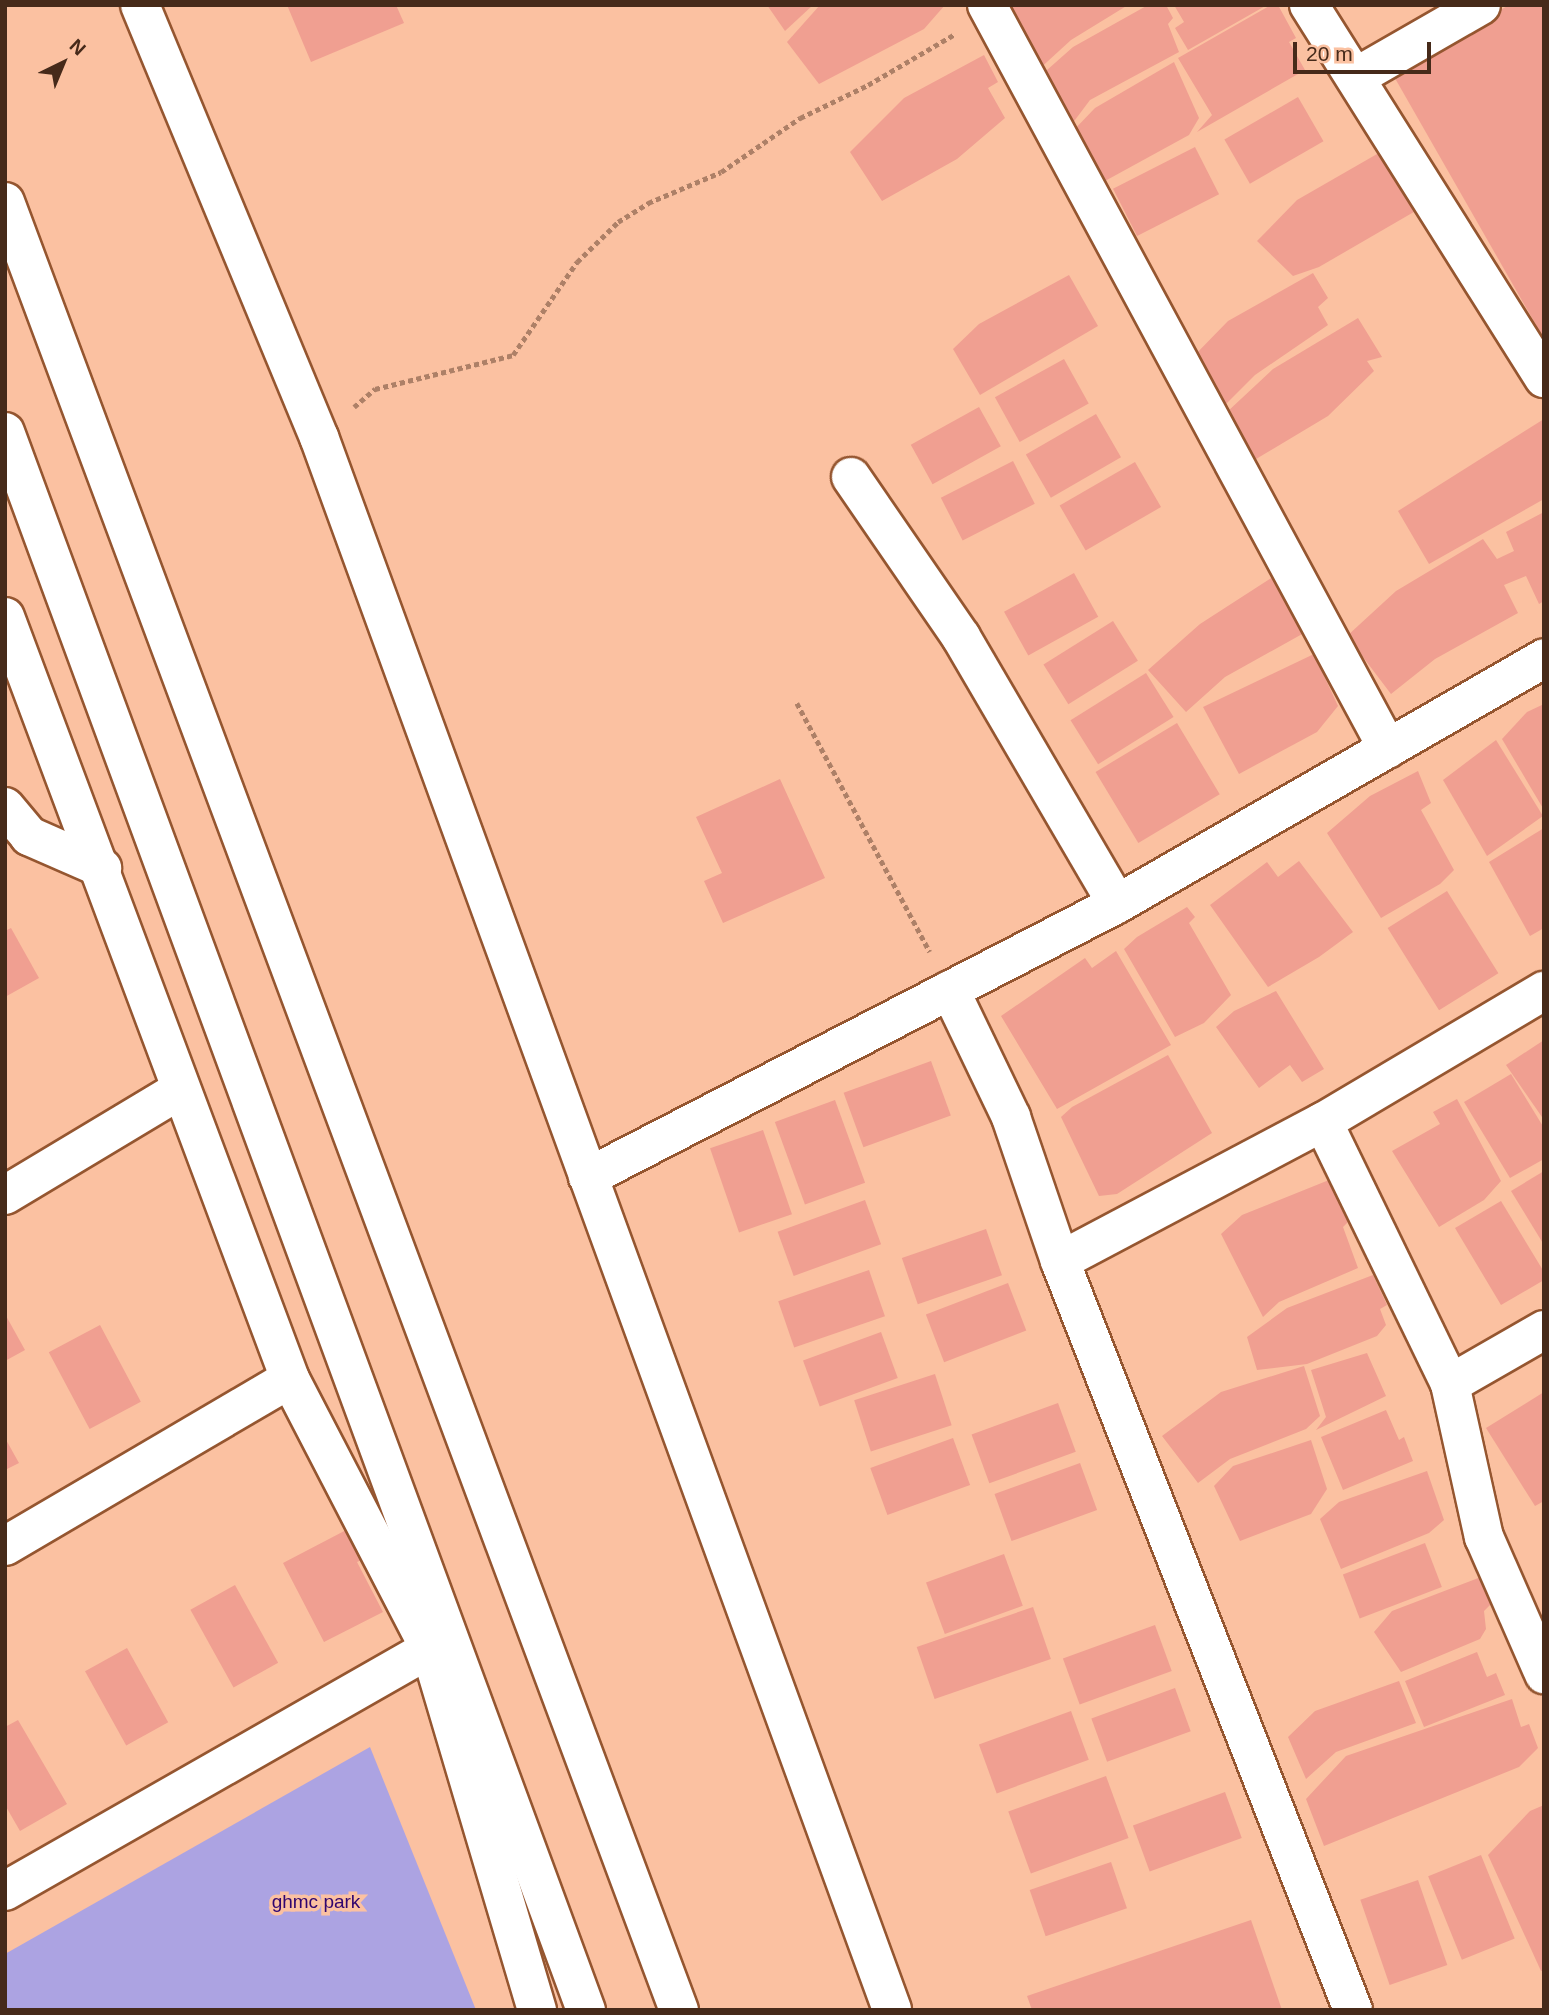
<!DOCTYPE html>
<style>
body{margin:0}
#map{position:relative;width:1549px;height:2015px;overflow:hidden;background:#fbc1a1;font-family:Helvetica,sans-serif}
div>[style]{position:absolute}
.green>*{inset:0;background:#aca3e2}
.building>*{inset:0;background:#f09f91;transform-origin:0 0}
.path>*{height:4.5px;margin-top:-2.25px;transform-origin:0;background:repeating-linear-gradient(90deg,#ad8067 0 5px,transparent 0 8.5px)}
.roads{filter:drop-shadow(2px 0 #955630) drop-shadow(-2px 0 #955630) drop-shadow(0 2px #955630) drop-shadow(0 -2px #955630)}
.minor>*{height:38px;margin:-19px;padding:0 19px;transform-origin:19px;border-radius:19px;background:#fff}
span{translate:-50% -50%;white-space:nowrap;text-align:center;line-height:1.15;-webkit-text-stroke:7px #fbc1a1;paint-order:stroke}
.park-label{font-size:19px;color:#30056f}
.frame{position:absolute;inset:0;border:7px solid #462a1a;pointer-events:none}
.north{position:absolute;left:28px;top:28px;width:70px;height:70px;-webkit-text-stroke:5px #fbc1a1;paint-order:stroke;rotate:43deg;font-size:19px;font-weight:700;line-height:28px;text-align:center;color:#462a1a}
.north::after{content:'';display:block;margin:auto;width:24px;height:32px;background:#462a1a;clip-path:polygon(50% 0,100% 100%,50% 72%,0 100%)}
.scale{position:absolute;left:1293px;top:42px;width:138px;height:32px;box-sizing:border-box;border:4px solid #462a1a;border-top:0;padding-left:9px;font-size:21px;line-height:24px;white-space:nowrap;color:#462a1a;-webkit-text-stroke:5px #fbc1a1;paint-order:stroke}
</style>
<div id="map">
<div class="green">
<i style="clip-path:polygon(370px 1747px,476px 2010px,5px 2010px,5px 1954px)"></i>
</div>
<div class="building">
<i style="clip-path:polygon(287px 5px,396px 5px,404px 23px,311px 62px)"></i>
<i style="clip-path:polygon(767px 5px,813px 5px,785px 31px)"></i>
<i style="clip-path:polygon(820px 5px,945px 5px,924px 29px,819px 84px,787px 42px)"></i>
<i style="clip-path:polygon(997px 5px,1128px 5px,1071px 40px,1036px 72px)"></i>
<i style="clip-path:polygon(1148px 5px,1166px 5px,1173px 18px,1168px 24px,1179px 52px,1090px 100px,1072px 124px,1038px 78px,1073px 47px)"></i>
<i style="clip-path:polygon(1174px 5px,1267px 5px,1188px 50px,1175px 28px,1184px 22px)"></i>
<i style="clip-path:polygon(1271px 5px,1278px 5px,1296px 38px,1289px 42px,1305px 70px,1197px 132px,1212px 115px,1178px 58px)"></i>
<i style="clip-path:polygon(1509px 5px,1544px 5px,1544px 339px,1392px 73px)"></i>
<i style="clip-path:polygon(984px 55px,998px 82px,988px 88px,1005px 118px,957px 159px,882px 201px,850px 152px,904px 98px)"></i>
<i style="clip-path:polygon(1174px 62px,1199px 118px,1189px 135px,1105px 181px,1070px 134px,1095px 108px)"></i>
<i style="left:1298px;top:97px;width:51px;height:85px;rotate:60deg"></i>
<i style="left:1195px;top:147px;width:53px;height:92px;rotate:63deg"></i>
<i style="clip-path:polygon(1384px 150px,1419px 209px,1319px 267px,1293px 276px,1257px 241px,1297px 200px)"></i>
<i style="clip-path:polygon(1313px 273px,1328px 298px,1318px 307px,1328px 325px,1255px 375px,1224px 406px,1191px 359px,1228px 321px)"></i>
<i style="clip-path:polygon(1069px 275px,1098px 326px,980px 395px,953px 349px,979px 324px)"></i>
<i style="clip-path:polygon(1358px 318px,1382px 357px,1367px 361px,1374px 371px,1328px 416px,1251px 462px,1227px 412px,1273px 369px)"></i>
<i style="left:1064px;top:359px;width:51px;height:79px;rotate:61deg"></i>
<i style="left:979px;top:407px;width:45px;height:78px;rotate:61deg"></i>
<i style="left:1096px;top:414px;width:50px;height:81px;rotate:60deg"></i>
<i style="clip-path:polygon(1544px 419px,1544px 499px,1429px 564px,1398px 511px)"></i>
<i style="left:1013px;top:461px;width:48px;height:81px;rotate:63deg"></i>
<i style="left:1135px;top:462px;width:52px;height:87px;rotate:60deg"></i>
<i style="clip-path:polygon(1544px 512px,1544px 601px,1539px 604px,1526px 576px,1504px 585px,1518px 613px,1435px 659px,1391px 694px,1347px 636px,1396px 591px,1483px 539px,1497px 559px,1514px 551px,1506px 532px)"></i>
<i style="left:1074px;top:573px;width:50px;height:80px;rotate:61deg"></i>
<i style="clip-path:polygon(1279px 573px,1304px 633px,1225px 677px,1186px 712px,1148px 670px,1200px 624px)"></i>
<i style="left:1113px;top:621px;width:47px;height:82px;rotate:58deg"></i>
<i style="clip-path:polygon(1314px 654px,1338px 706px,1317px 732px,1239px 774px,1203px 707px)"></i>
<i style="left:1146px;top:673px;width:52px;height:89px;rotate:58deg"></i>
<i style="clip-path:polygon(1544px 704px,1544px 810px,1502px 739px,1527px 712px)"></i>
<i style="left:1177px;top:723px;width:83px;height:95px;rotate:59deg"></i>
<i style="clip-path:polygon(1496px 740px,1543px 816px,1487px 856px,1443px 780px)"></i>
<i style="clip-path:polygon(1418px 771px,1431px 803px,1421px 810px,1454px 870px,1440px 884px,1381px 918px,1327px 833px,1370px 796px)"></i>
<i style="clip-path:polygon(780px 779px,825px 878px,723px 923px,704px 881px,722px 873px,696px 817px)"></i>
<i style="clip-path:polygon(1544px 828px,1544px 928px,1530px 936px,1489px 862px)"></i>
<i style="clip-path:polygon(1299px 861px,1353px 932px,1319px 957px,1268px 987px,1210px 905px,1267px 862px,1278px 877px)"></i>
<i style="left:1447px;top:891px;width:97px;height:70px;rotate:58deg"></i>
<i style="clip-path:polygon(1187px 907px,1195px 917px,1189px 923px,1231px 995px,1204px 1023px,1175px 1037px,1124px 949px,1137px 937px)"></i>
<i style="clip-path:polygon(11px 928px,39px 978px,5px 997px,5px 931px)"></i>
<i style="clip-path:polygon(1116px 951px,1171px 1045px,1057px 1109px,1001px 1016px,1085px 958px,1092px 968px)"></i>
<i style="clip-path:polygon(1276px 991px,1324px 1069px,1302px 1082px,1290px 1065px,1259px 1088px,1216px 1027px,1234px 1011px)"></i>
<i style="clip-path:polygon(1544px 1040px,1544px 1120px,1506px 1065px)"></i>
<i style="clip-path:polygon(1168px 1055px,1212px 1133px,1117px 1194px,1099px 1196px,1061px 1117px,1072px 1107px)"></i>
<i style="left:931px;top:1061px;width:58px;height:93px;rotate:70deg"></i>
<i style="clip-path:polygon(1511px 1074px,1544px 1128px,1544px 1159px,1510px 1178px,1464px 1102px)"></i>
<i style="clip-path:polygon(1457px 1099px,1501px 1181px,1484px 1200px,1439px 1227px,1392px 1151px,1440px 1124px,1433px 1112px)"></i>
<i style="left:835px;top:1100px;width:88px;height:64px;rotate:70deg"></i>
<i style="left:763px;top:1130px;width:89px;height:56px;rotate:71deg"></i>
<i style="clip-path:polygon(1544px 1171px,1544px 1245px,1511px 1191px)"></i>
<i style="clip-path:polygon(1329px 1180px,1348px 1222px,1343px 1227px,1358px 1268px,1279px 1302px,1263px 1317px,1221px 1234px,1242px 1215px)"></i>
<i style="left:865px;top:1200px;width:47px;height:93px;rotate:70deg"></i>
<i style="clip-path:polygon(1501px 1201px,1544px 1272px,1544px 1280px,1501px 1305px,1455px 1228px)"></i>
<i style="left:986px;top:1229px;width:49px;height:89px;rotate:71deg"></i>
<i style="left:869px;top:1270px;width:49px;height:96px;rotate:71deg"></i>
<i style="clip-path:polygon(1373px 1275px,1387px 1305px,1380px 1309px,1386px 1325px,1377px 1336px,1307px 1364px,1257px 1370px,1247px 1337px,1287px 1308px)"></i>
<i style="left:1008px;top:1283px;width:51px;height:88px;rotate:69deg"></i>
<i style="clip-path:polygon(5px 1314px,25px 1350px,5px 1361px)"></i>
<i style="left:100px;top:1325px;width:87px;height:58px;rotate:62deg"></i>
<i style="left:881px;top:1332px;width:49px;height:83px;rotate:70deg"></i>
<i style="clip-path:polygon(1367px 1353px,1386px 1396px,1316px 1430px,1326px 1417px,1311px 1370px)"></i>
<i style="clip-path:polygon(1304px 1366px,1320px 1416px,1306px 1429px,1230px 1459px,1198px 1483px,1162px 1436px,1221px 1392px)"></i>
<i style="left:935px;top:1374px;width:54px;height:85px;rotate:72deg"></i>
<i style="clip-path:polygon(1544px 1392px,1544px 1501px,1535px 1506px,1486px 1428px)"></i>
<i style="left:1058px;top:1403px;width:52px;height:92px;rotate:70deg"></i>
<i style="clip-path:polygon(1386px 1410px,1399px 1440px,1404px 1437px,1413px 1461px,1343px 1490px,1321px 1437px)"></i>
<i style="clip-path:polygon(5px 1438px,19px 1463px,5px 1470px)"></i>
<i style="left:953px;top:1438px;width:50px;height:88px;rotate:70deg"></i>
<i style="clip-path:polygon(1311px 1440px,1327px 1489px,1311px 1514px,1240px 1541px,1214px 1486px,1233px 1466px)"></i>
<i style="left:1080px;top:1463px;width:50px;height:91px;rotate:70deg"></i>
<i style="clip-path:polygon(1427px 1471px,1444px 1520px,1429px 1533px,1341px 1569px,1320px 1519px,1339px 1502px)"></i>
<i style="clip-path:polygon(350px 1528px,366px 1558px,357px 1562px,383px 1612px,324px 1642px,283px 1563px)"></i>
<i style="left:1425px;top:1543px;width:47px;height:88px;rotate:69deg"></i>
<i style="left:1004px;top:1554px;width:55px;height:83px;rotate:70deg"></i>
<i style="clip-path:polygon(1481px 1577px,1493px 1602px,1484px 1611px,1486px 1629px,1480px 1639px,1401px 1672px,1374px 1632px,1392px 1611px)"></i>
<i style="left:235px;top:1585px;width:89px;height:51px;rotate:61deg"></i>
<i style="left:1033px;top:1607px;width:55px;height:123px;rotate:71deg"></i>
<i style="left:1155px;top:1625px;width:49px;height:98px;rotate:70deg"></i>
<i style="left:127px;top:1648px;width:85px;height:48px;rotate:61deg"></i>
<i style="clip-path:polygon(1477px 1652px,1487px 1677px,1496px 1673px,1505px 1695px,1424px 1727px,1405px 1681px)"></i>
<i style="clip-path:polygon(1399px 1681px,1416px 1723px,1336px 1752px,1306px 1779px,1288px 1737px,1315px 1711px)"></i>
<i style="left:1175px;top:1688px;width:46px;height:89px;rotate:70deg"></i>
<i style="clip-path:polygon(1512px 1699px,1521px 1727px,1529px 1724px,1538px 1748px,1519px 1767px,1324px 1846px,1306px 1799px,1346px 1756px)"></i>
<i style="left:1071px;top:1711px;width:52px;height:98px;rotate:70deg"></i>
<i style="clip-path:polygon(18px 1720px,67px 1804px,20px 1831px,5px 1805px,5px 1727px)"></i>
<i style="left:1106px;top:1776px;width:66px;height:104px;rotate:70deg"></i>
<i style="left:1225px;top:1792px;width:49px;height:98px;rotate:70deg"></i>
<i style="clip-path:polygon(1544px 1805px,1544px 1970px,1541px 1971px,1488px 1855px,1530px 1811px)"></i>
<i style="left:1481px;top:1855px;width:90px;height:57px;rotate:68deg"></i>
<i style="left:1111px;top:1862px;width:49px;height:86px;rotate:71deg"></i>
<i style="left:1418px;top:1880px;width:90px;height:61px;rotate:71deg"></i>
<i style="clip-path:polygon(1251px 1920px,1282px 2010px,1032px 2010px,1027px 1996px)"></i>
</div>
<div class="path">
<i style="left:354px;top:407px;width:28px;rotate:-41deg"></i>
<i style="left:375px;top:389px;width:142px;rotate:-13.8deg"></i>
<i style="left:513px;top:355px;width:113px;rotate:-55.5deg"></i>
<i style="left:577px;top:262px;width:57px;rotate:-44.3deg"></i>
<i style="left:618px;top:222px;width:36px;rotate:-32deg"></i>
<i style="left:648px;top:203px;width:79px;rotate:-23deg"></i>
<i style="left:721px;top:172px;width:96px;rotate:-34.4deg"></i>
<i style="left:800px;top:118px;width:76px;rotate:-25.9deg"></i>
<i style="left:868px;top:85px;width:101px;rotate:-30.4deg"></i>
<i style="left:797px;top:703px;width:282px;rotate:61.9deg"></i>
</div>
<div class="roads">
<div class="minor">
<i style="left:140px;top:5px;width:468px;rotate:67.5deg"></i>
<i style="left:319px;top:437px;width:1674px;rotate:69.98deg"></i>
<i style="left:987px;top:5px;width:845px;rotate:61.68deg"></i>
<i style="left:1309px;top:5px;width:441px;rotate:57.8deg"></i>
<i style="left:1356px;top:77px;width:144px;rotate:-29.9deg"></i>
<i style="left:5px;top:202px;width:1930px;rotate:69.56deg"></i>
<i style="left:5px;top:432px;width:1682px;rotate:69.79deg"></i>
<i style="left:851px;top:477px;width:194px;rotate:55.5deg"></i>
<i style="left:961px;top:637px;width:309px;rotate:59.7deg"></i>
<i style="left:5px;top:617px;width:814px;rotate:69.49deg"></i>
<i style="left:290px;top:1379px;width:304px;rotate:62.6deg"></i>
<i style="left:430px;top:1649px;width:377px;rotate:73.5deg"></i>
<i style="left:5px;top:807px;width:38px;rotate:50deg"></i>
<i style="left:29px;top:836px;width:80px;rotate:23.7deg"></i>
<i style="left:950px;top:990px;width:141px;rotate:64.3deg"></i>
<i style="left:1011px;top:1117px;width:152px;rotate:71.2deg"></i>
<i style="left:1060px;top:1261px;width:804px;rotate:68.64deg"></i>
<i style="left:1323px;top:1122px;width:291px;rotate:64.1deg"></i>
<i style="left:1450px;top:1384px;width:157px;rotate:77.5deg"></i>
<i style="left:1484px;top:1537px;width:150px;rotate:66.3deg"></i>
<i style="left:588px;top:1177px;width:595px;rotate:-27.3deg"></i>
<i style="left:1117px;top:904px;width:493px;rotate:-29.9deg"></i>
<i style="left:5px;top:1195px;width:204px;rotate:-31deg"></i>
<i style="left:1060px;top:1261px;width:297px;rotate:-27.9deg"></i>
<i style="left:1323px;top:1122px;width:257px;rotate:-30.7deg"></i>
<i style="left:1450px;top:1384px;width:108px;rotate:-29.9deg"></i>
<i style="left:5px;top:1546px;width:330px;rotate:-30.4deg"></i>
<i style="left:5px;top:1891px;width:489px;rotate:-29.7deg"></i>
</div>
</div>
<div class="park-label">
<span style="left:316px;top:1902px">ghmc park</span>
</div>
<div class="frame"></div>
<div class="north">N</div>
<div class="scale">20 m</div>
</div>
